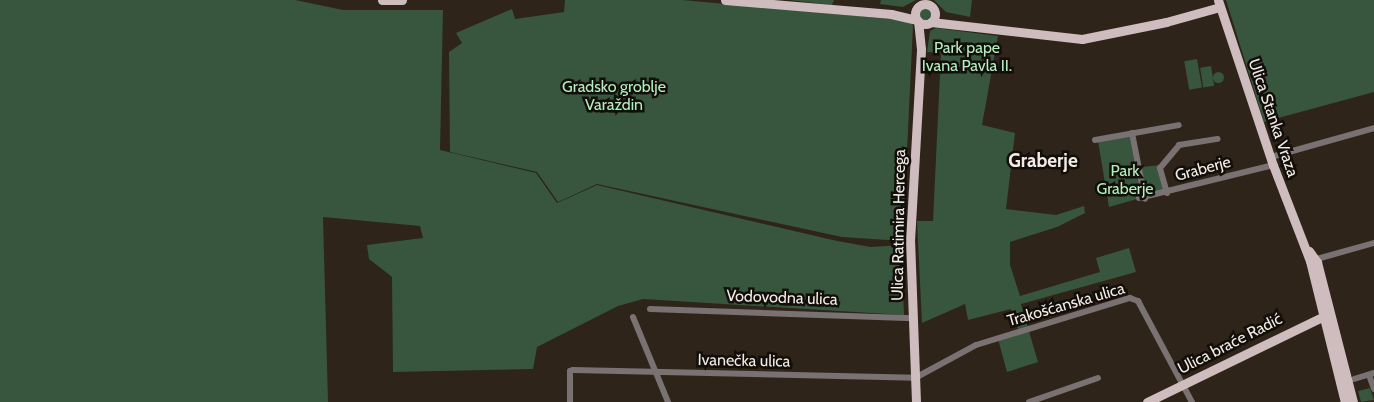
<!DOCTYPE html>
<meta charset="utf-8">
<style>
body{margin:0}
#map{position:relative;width:1374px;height:402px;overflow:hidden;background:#2e2419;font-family:Cabin,sans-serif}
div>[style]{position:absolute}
.green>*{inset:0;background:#37563d;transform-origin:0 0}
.round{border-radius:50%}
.minor>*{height:6px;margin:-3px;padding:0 3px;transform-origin:3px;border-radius:3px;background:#797172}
.major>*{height:9px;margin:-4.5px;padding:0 4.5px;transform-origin:4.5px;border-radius:4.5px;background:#cebcbe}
.major>.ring{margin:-4.5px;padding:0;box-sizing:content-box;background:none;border:9px solid #cebcbe;border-radius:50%}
span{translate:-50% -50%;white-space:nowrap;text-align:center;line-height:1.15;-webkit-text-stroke:5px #120e09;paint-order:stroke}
.park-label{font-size:16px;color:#b3efbd}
.street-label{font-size:16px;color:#f2ece4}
.quarter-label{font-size:19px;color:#f2ece4;font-weight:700}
</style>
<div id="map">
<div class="green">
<i style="clip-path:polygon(0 0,295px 0,343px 10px,443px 10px,440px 150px,536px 173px,557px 203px,597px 185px,837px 241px,871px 247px,901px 245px,904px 315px,643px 299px,618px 306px,537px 347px,533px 369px,393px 372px,392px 277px,369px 259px,367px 245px,423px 238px,420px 226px,323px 217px,328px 402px,0 402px)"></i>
<i style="clip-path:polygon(565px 0,682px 0,911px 21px,913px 26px,903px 234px,897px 240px,888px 240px,842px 237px,597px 184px,558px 202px,537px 172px,450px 152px,449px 52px,462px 43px,456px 33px,512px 9px,515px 19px,564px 12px)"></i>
<i style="clip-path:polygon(789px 0,834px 0,832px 5px)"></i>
<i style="clip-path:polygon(881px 0,916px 0,903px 7px,880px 4px)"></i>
<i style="clip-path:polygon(934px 0,972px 0,970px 17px,946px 12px)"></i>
<i style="clip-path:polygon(1226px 0,1374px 0,1374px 92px,1264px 122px)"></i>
<i class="round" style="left:919px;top:8px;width:12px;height:12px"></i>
<i style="clip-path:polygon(936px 28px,998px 36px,982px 125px,1015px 133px,1006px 209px,1056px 215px,1084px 206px,1085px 213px,1057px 227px,1010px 242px,1010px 265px,1020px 296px,1100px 272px,1096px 258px,1129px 248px,1136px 272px,1021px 304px,1038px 362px,1007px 372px,998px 339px,1019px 332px,1011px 309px,968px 320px,965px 304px,922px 323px,917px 221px,933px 221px,941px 53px,927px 52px,930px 31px)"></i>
<i style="left:1197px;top:59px;width:29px;height:13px;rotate:80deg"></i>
<i style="left:1211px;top:66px;width:20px;height:11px;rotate:81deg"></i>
<i class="round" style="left:1212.5px;top:71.5px;width:11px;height:11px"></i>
<i style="clip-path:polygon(1134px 134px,1141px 167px,1162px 165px,1169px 190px,1109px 207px,1098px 141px)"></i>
<i style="clip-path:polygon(1370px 388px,1374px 400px,1361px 402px,1358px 391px)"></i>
</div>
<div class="minor">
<i style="left:1132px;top:133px;width:67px;rotate:78.9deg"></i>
<i style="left:1095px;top:140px;width:85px;rotate:-10.1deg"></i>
<i style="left:1271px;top:157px;width:107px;rotate:-15.7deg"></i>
<i style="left:1167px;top:193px;width:26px;rotate:-106deg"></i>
<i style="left:1160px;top:168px;width:30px;rotate:-50deg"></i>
<i style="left:1179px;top:145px;width:39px;rotate:-9deg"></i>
<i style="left:1139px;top:198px;width:138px;rotate:-13.8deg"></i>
<i style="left:1313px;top:260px;width:63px;rotate:-15.6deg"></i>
<i style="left:650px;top:309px;width:263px;rotate:2deg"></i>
<i style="left:633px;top:317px;width:92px;rotate:67.6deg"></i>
<i style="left:1369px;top:375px;width:15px;rotate:70deg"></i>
<i style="left:1354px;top:379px;width:21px;rotate:-17deg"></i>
<i style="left:570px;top:402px;width:31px;rotate:-90deg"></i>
<i style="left:570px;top:371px;width:3px;rotate:-18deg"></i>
<i style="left:573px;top:370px;width:342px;rotate:1.3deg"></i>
<i style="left:915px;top:378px;width:69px;rotate:-28.4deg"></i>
<i style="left:976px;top:345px;width:161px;rotate:-17deg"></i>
<i style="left:1130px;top:298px;width:9px;rotate:21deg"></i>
<i style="left:1138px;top:301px;width:115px;rotate:61.9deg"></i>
<i style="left:1029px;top:402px;width:73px;rotate:-19.2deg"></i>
</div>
<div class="major">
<i style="left:382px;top:0;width:20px"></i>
<i style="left:725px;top:0;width:167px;rotate:4.8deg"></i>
<i style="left:891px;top:14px;width:27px;rotate:13deg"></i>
<i style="left:1218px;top:0;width:174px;rotate:71.6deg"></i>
<i style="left:1273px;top:165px;width:103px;rotate:68.9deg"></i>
<i style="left:1310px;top:261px;width:145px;rotate:76.1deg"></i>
<i class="ring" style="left:915px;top:4px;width:11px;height:11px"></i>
<i style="left:931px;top:22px;width:152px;rotate:6.4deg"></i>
<i style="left:1082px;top:39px;width:86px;rotate:-11.4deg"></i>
<i style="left:1166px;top:22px;width:56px;rotate:-15.5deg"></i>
<i style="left:1309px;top:251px;width:14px;rotate:54deg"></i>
<i style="left:1317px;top:262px;width:145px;rotate:75.6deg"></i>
<i style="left:916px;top:402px;width:161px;rotate:-92.1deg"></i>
<i style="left:910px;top:241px;width:192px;rotate:-86.7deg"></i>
<i style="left:921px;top:49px;width:28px;rotate:-96deg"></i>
<i style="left:1147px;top:402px;width:201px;rotate:-25.9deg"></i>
</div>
<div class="park-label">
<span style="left:967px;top:57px">Park pape<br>Ivana Pavla II.</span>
<span style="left:614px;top:96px">Gradsko groblje<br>Varaždin</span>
<span style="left:1125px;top:180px">Park<br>Graberje</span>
</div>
<div class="street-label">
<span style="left:1273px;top:118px;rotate:71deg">Ulica Stanka Vraza</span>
<span style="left:1203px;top:169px;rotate:-15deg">Graberje</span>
<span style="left:899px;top:225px;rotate:-89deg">Ulica Ratimira Hercega</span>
<span style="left:782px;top:298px;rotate:2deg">Vodovodna ulica</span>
<span style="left:1066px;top:305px;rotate:-16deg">Trakošćanska ulica</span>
<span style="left:1230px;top:344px;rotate:-27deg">Ulica braće Radić</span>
<span style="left:744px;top:361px;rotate:1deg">Ivanečka ulica</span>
</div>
<div class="quarter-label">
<span style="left:1043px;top:161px">Graberje</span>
</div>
</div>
